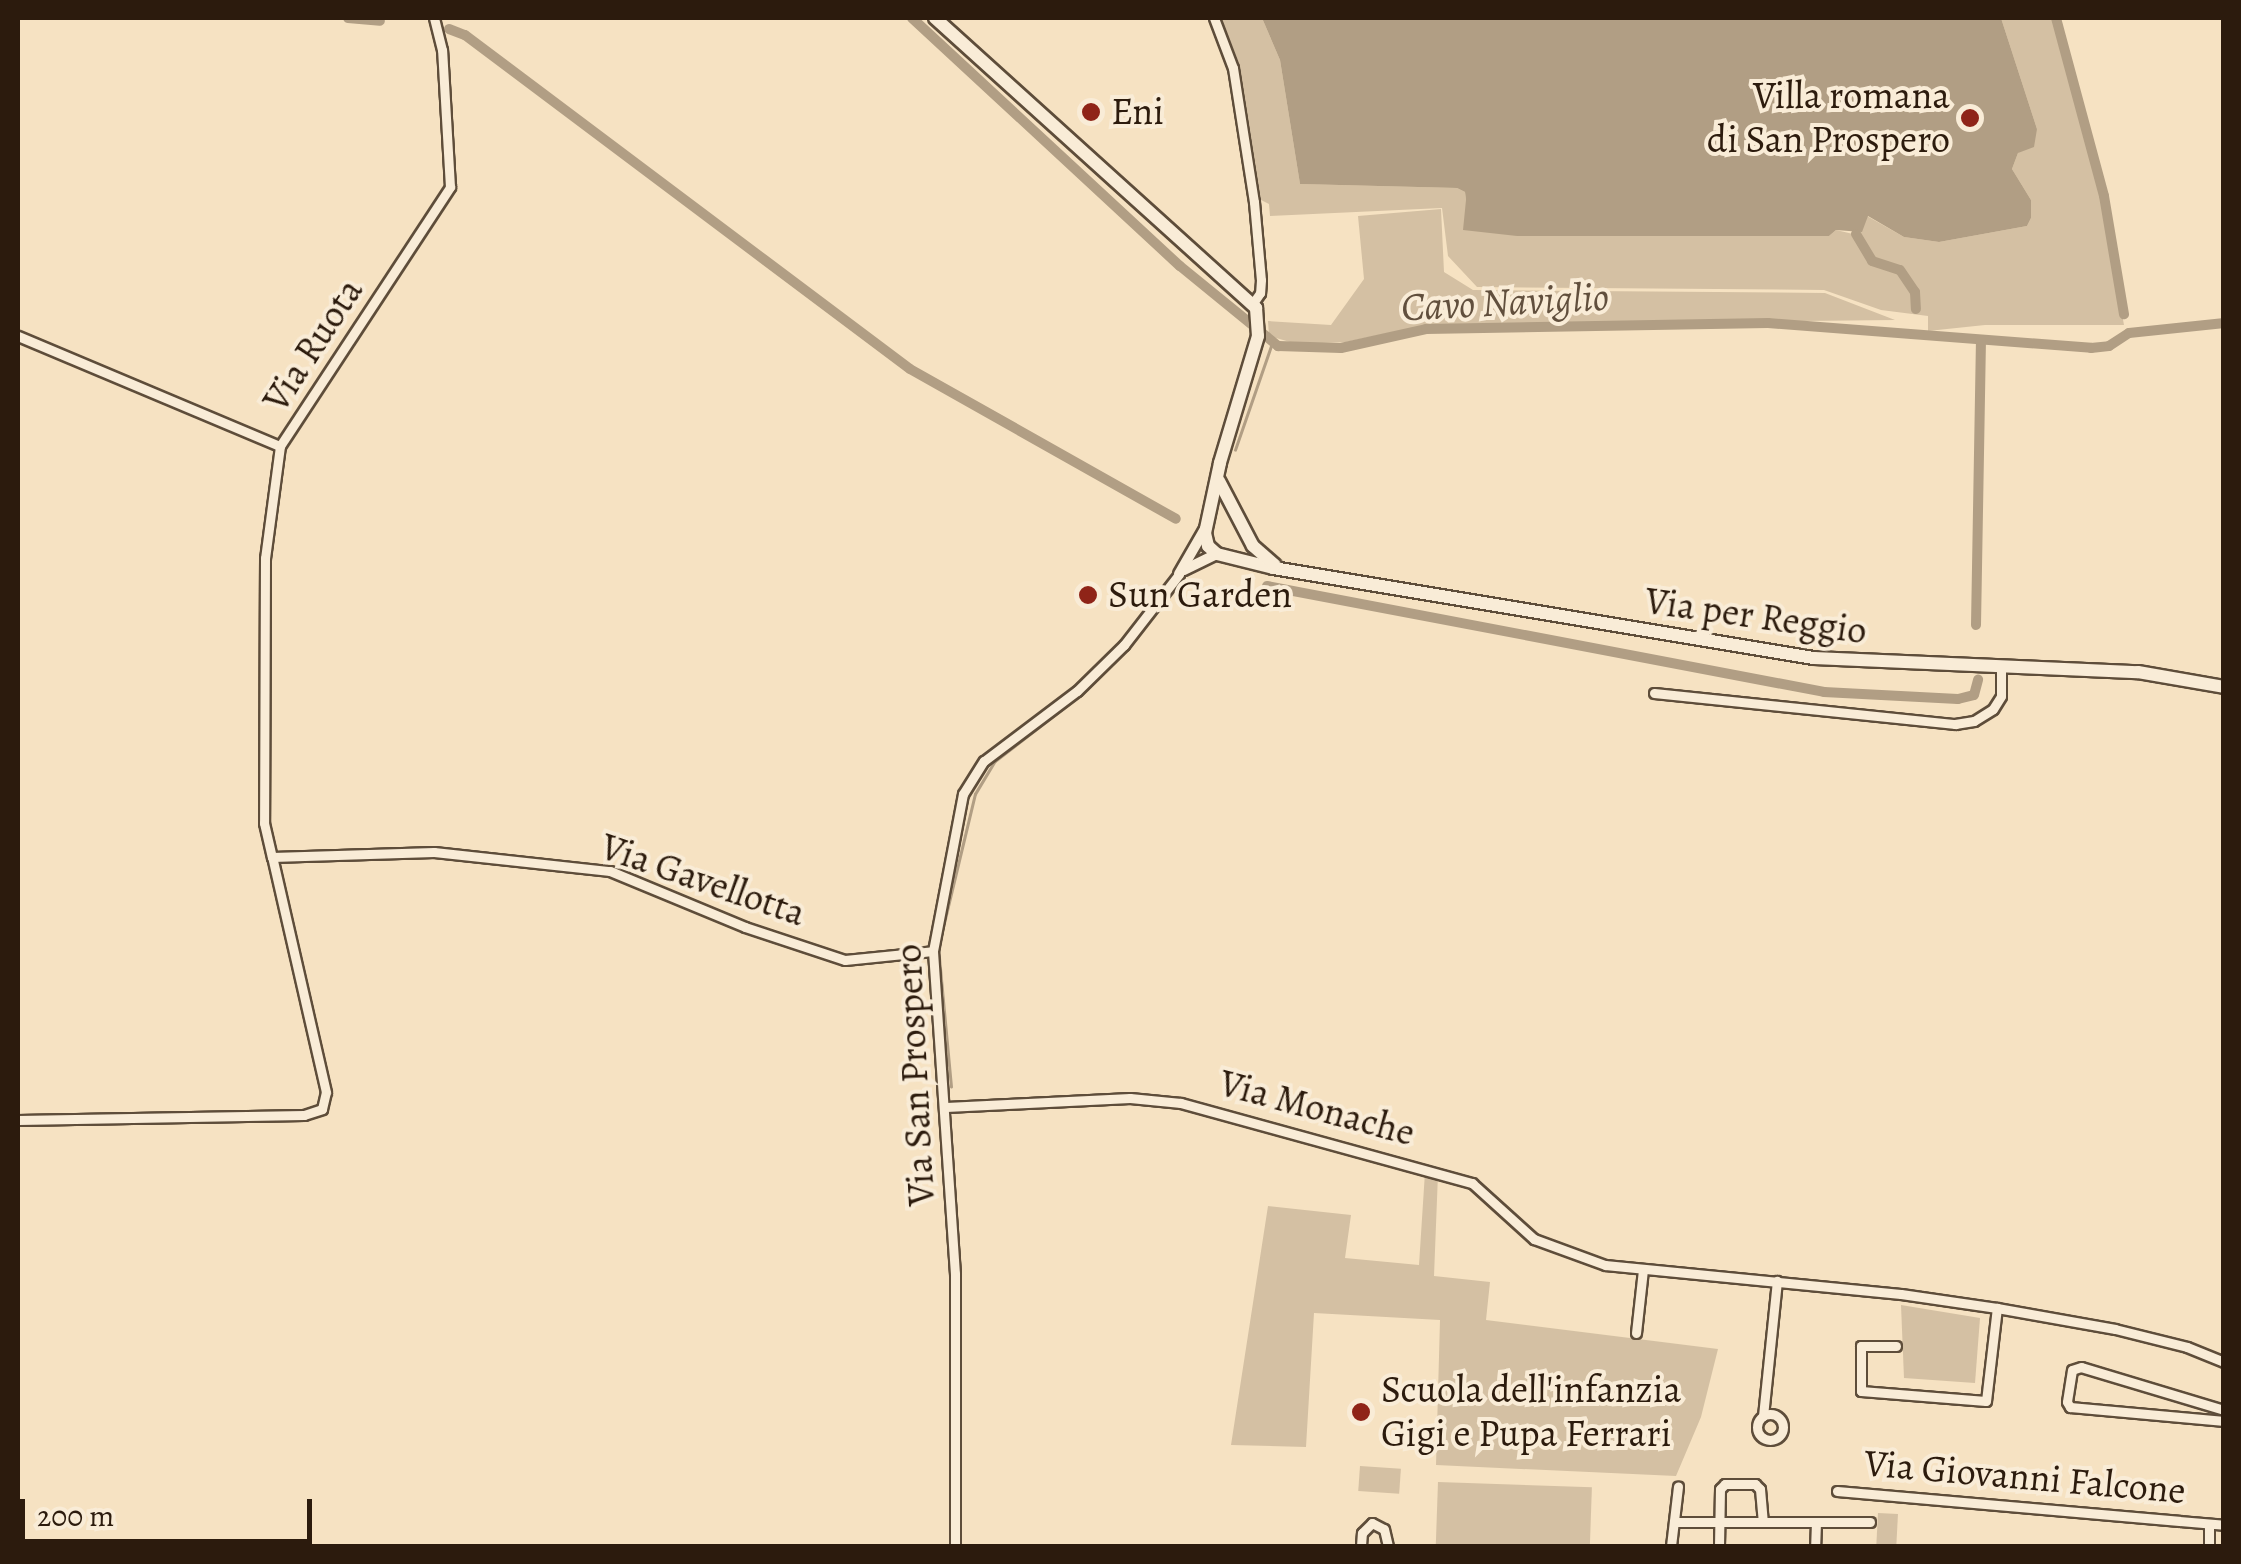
<!DOCTYPE html>
<style>
body{margin:0}
#map{position:relative;width:2241px;height:1564px;overflow:hidden;background:#f6e2c2;font-family:Alegreya,serif}
div>[style]{position:absolute}
.green>*{inset:0;background:#d4c0a3;transform-origin:0 0}
.water>*{inset:0;background:#b19e84}
.stream>*{height:2.5px;margin:-1.25px;padding:0 1.25px;transform-origin:1.25px;border-radius:1.25px;background:#b19e84}
.canal>*{height:10px;margin:-5px;padding:0 5px;transform-origin:5px;border-radius:5px;background:#b19e84}
.roads{filter:drop-shadow(2px 0 #5e4d3a) drop-shadow(-2px 0 #5e4d3a) drop-shadow(0 2px #5e4d3a) drop-shadow(0 -2px #5e4d3a)}
.minor>*{height:9px;margin:-4.5px;padding:0 4.5px;transform-origin:4.5px;border-radius:4.5px;background:#f9ecd7}
.minor>.ring{margin:-4.5px;padding:0;box-sizing:content-box;background:none;border:9px solid #f9ecd7;border-radius:50%}
.tertiary>*{height:10px;margin:-5px;padding:0 5px;transform-origin:5px;border-radius:5px;background:#f9ecd7}
.secondary>*{height:12px;margin:-6px;padding:0 6px;transform-origin:6px;border-radius:6px;background:#f9ecd7}
.dots>*{width:28px;height:28px;translate:-50% -50%;box-sizing:border-box;border:5px solid #f9ecd7;border-radius:50%}
span{translate:-50% -50%;white-space:nowrap;text-align:center;line-height:1.15;-webkit-text-stroke:8px #f9ecd7;paint-order:stroke}
.poi-label{font-size:38px;color:#2c1b0d}
.right{translate:-100% -50%;text-align:right}
.left{translate:0 -50%;text-align:left}
.street-label{font-size:38px;color:#2c1b0d}
.water-label{font-size:40px;color:#614f3d;font-style:italic}
.frame{position:absolute;inset:0;border:20px solid #2c1b0d;pointer-events:none}
.scale{position:absolute;left:20px;top:1499px;width:292px;height:45px;box-sizing:border-box;border:5px solid #2c1b0d;border-top:0;padding-left:12px;font-size:30px;line-height:35px;white-space:nowrap;color:#2c1b0d;-webkit-text-stroke:8px #f9ecd7;paint-order:stroke}
</style>
<div id="map">
<div class="green">
<i style="clip-path:polygon(1221px 18px,1262px 18px,1280px 60px,1300px 184px,1457px 188px,1465px 192px,1466px 200px,1517px 236px,1829px 236px,1836px 230px,1853px 234px,1867px 216px,1904px 237px,1939px 242px,2027px 226px,2031px 218px,2031px 200px,2012px 169px,2018px 153px,2037px 129px,2001px 18px,2053px 18px,2098px 184px,2124px 325px,1985px 325px,1928px 331px,1928px 316px,1881px 310px,1824px 290px,1477px 287px,1448px 256px,1442px 208px,1270px 216px,1269px 204px,1261px 200px,1240px 66px)"></i>
<i style="clip-path:polygon(1441px 209px,1444px 272px,1473px 290px,1825px 293px,1895px 320px,1426px 325px,1346px 342px,1297px 344px,1269px 336px,1268px 321px,1331px 325px,1364px 279px,1358px 216px)"></i>
<i style="clip-path:polygon(1425px 1172px,1438px 1174px,1434px 1276px,1490px 1282px,1486px 1320px,1718px 1349px,1701px 1417px,1676px 1476px,1436px 1465px,1440px 1320px,1314px 1313px,1306px 1447px,1231px 1445px,1268px 1206px,1351px 1215px,1345px 1258px,1419px 1265px)"></i>
<i style="clip-path:polygon(1901px 1305px,1980px 1318px,1975px 1383px,1904px 1378px)"></i>
<i style="left:1360px;top:1466px;width:41px;height:25px;rotate:4deg"></i>
<i style="left:1438px;top:1482px;width:154px;height:64px;rotate:2deg"></i>
<i style="left:1878px;top:1513px;width:20px;height:33px;rotate:3deg"></i>
</div>
<div class="water">
<i style="clip-path:polygon(1262px 18px,2001px 18px,2037px 129px,2034px 147px,2018px 153px,2012px 169px,2031px 200px,2031px 218px,2027px 226px,1939px 242px,1904px 237px,1868px 216px,1862px 232px,1836px 230px,1829px 236px,1517px 236px,1463px 230px,1466px 200px,1465px 192px,1457px 188px,1300px 184px,1280px 60px)"></i>
</div>
<div class="stream">
<i style="left:1235px;top:450px;width:113px;rotate:-70.9deg"></i>
<i style="left:951px;top:1087px;width:140px;rotate:-95.3deg"></i>
<i style="left:938px;top:948px;width:158px;rotate:-76.5deg"></i>
<i style="left:975px;top:794px;width:39px;rotate:-59deg"></i>
<i style="left:995px;top:761px;width:111px;rotate:-37.7deg"></i>
<i style="left:1083px;top:693px;width:62px;rotate:-45deg"></i>
</div>
<div class="canal">
<i style="left:348px;top:18px;width:32px;rotate:5deg"></i>
<i style="left:912px;top:18px;width:365px;rotate:42.8deg"></i>
<i style="left:1180px;top:266px;width:127px;rotate:39.2deg"></i>
<i style="left:1278px;top:346px;width:63px;rotate:1.8deg"></i>
<i style="left:1341px;top:348px;width:87px;rotate:-12.6deg"></i>
<i style="left:1426px;top:329px;width:342px;rotate:-1deg"></i>
<i style="left:1768px;top:323px;width:324px;rotate:4.4deg"></i>
<i style="left:2091px;top:348px;width:18px;rotate:-6deg"></i>
<i style="left:2109px;top:346px;width:24px;rotate:-33deg"></i>
<i style="left:2129px;top:333px;width:96px;rotate:-6deg"></i>
<i style="left:2056px;top:18px;width:184px;rotate:74.9deg"></i>
<i style="left:2104px;top:196px;width:120px;rotate:80.4deg"></i>
<i style="left:449px;top:29px;width:17px;rotate:21deg"></i>
<i style="left:465px;top:35px;width:556px;rotate:36.89deg"></i>
<i style="left:910px;top:369px;width:305px;rotate:29.4deg"></i>
<i style="left:1856px;top:234px;width:31px;rotate:59deg"></i>
<i style="left:1872px;top:261px;width:29px;rotate:18deg"></i>
<i style="left:1900px;top:270px;width:27px;rotate:56deg"></i>
<i style="left:1915px;top:292px;width:17px;rotate:87deg"></i>
<i style="left:1267px;top:586px;width:567px;rotate:10.77deg"></i>
<i style="left:1824px;top:692px;width:134px;rotate:3deg"></i>
<i style="left:1958px;top:699px;width:16px;rotate:-14deg"></i>
<i style="left:1974px;top:695px;width:16px;rotate:-75deg"></i>
<i style="left:1976px;top:625px;width:285px;rotate:-89deg"></i>
</div>
<div class="roads">
<div class="minor">
<i style="left:1214px;top:18px;width:53px;rotate:69.2deg"></i>
<i style="left:1233px;top:68px;width:136px;rotate:81.1deg"></i>
<i style="left:1254px;top:202px;width:78px;rotate:84.9deg"></i>
<i style="left:1261px;top:280px;width:13px;rotate:94deg"></i>
<i style="left:1260px;top:293px;width:12px;rotate:125deg"></i>
<i style="left:18px;top:336px;width:284px;rotate:22.8deg"></i>
<i style="left:280px;top:446px;width:113px;rotate:97.6deg"></i>
<i style="left:265px;top:558px;width:265px;rotate:90.2deg"></i>
<i style="left:264px;top:823px;width:35px;rotate:77deg"></i>
<i style="left:272px;top:857px;width:162px;rotate:-1.8deg"></i>
<i style="left:434px;top:852px;width:177px;rotate:6.2deg"></i>
<i style="left:610px;top:871px;width:146px;rotate:22.5deg"></i>
<i style="left:745px;top:927px;width:105px;rotate:18.3deg"></i>
<i style="left:845px;top:960px;width:88px;rotate:-5.8deg"></i>
<i style="left:280px;top:446px;width:310px;rotate:-56.7deg"></i>
<i style="left:450px;top:187px;width:137px;rotate:-93.3deg"></i>
<i style="left:442px;top:50px;width:33px;rotate:-104deg"></i>
<i style="left:1654px;top:693px;width:303px;rotate:5.9deg"></i>
<i style="left:1955px;top:724px;width:19px;rotate:-9deg"></i>
<i style="left:1974px;top:721px;width:22px;rotate:-32deg"></i>
<i style="left:1993px;top:709px;width:15px;rotate:-58deg"></i>
<i style="left:2001px;top:696px;width:29px;rotate:-90deg"></i>
<i style="left:946px;top:1107px;width:184px;rotate:-2.8deg"></i>
<i style="left:1130px;top:1098px;width:51px;rotate:5.6deg"></i>
<i style="left:1181px;top:1103px;width:302px;rotate:15.4deg"></i>
<i style="left:1472px;top:1183px;width:84px;rotate:42.1deg"></i>
<i style="left:1534px;top:1239px;width:76px;rotate:20.1deg"></i>
<i style="left:1605px;top:1265px;width:297px;rotate:5.6deg"></i>
<i style="left:1901px;top:1294px;width:97px;rotate:8.3deg"></i>
<i style="left:1997px;top:1308px;width:120px;rotate:10.1deg"></i>
<i style="left:2115px;top:1329px;width:74px;rotate:14deg"></i>
<i style="left:2187px;top:1347px;width:40px;rotate:22deg"></i>
<i style="left:18px;top:1120px;width:286px;rotate:-1deg"></i>
<i style="left:304px;top:1115px;width:19px;rotate:-18deg"></i>
<i style="left:322px;top:1109px;width:17px;rotate:-77deg"></i>
<i style="left:326px;top:1092px;width:241px;rotate:-102.9deg"></i>
<i style="left:1636px;top:1333px;width:63px;rotate:-83.7deg"></i>
<i style="left:1896px;top:1346px;width:35px;rotate:180deg"></i>
<i style="left:1861px;top:1346px;width:45px;rotate:90deg"></i>
<i style="left:1861px;top:1391px;width:125px;rotate:4.6deg"></i>
<i style="left:1986px;top:1401px;width:94px;rotate:-83.3deg"></i>
<i style="left:2224px;top:1410px;width:149px;rotate:-163.3deg"></i>
<i style="left:2081px;top:1367px;width:9px;rotate:162deg"></i>
<i style="left:2072px;top:1370px;width:32px;rotate:99deg"></i>
<i style="left:2067px;top:1402px;width:6px;rotate:59deg"></i>
<i style="left:2070px;top:1407px;width:155px;rotate:5.2deg"></i>
<i class="ring" style="left:1757px;top:1414px;width:17px;height:17px"></i>
<i style="left:1763px;top:1416px;width:136px;rotate:-84.1deg"></i>
<i style="left:1837px;top:1491px;width:388px;rotate:5deg"></i>
<i style="left:1674px;top:1522px;width:142px"></i>
<i style="left:1816px;top:1522px;width:24px;rotate:92deg"></i>
<i style="left:1816px;top:1522px;width:54px"></i>
<i style="left:2209px;top:1524px;width:22px;rotate:90deg"></i>
<i style="left:955px;top:1546px;width:272px;rotate:-90deg"></i>
<i style="left:955px;top:1274px;width:324px;rotate:-93.9deg"></i>
<i style="left:933px;top:951px;width:160px;rotate:-79.2deg"></i>
<i style="left:963px;top:794px;width:39px;rotate:-58deg"></i>
<i style="left:984px;top:761px;width:116px;rotate:-37deg"></i>
<i style="left:1077px;top:691px;width:66px;rotate:-44.4deg"></i>
<i style="left:1124px;top:645px;width:90px;rotate:-52.2deg"></i>
<i style="left:1361px;top:1546px;width:13px;rotate:-86deg"></i>
<i style="left:1362px;top:1533px;width:14px;rotate:-45deg"></i>
<i style="left:1372px;top:1523px;width:13px;rotate:27deg"></i>
<i style="left:1384px;top:1529px;width:17px;rotate:77deg"></i>
<i style="left:1671px;top:1546px;width:60px;rotate:-83.3deg"></i>
<i style="left:1719px;top:1546px;width:57px;rotate:-89deg"></i>
<i style="left:1720px;top:1489px;width:7px;rotate:-45deg"></i>
<i style="left:1725px;top:1484px;width:30px"></i>
<i style="left:1755px;top:1484px;width:7px;rotate:45deg"></i>
<i style="left:1760px;top:1489px;width:32px;rotate:85deg"></i>
</div>
<div class="tertiary">
<i style="left:1184px;top:570px;width:37px;rotate:-26deg"></i>
<i style="left:1179px;top:574px;width:54px;rotate:-60.1deg"></i>
</div>
<div class="secondary">
<i style="left:935px;top:18px;width:433px;rotate:42.1deg"></i>
<i style="left:1256px;top:308px;width:28px;rotate:86deg"></i>
<i style="left:1258px;top:336px;width:133px;rotate:106.7deg"></i>
<i style="left:1220px;top:463px;width:72px;rotate:102.1deg"></i>
<i style="left:1205px;top:533px;width:13px;rotate:77deg"></i>
<i style="left:1208px;top:546px;width:12px;rotate:42deg"></i>
<i style="left:1217px;top:554px;width:58px;rotate:14deg"></i>
<i style="left:1273px;top:568px;width:548px;rotate:9.45deg"></i>
<i style="left:1814px;top:658px;width:324px;rotate:2.5deg"></i>
<i style="left:2138px;top:672px;width:87px;rotate:9.9deg"></i>
<i style="left:1219px;top:481px;width:73px;rotate:62.4deg"></i>
<i style="left:1253px;top:546px;width:29px;rotate:41deg"></i>
</div>
</div>
<div class="dots">
<i style="left:1091px;top:112px;background:#8f2418"></i>
<i style="left:1970px;top:118px;background:#8f2418"></i>
<i style="left:1088px;top:595px;background:#8f2418"></i>
<i style="left:1361px;top:1412px;background:#8f2418"></i>
</div>
<div class="poi-label">
<span class="right" style="left:1950px;top:118px">Villa romana<br>di San Prospero</span>
<span class="left" style="left:1111px;top:112px">Eni</span>
<span class="left" style="left:1108px;top:595px">Sun Garden</span>
<span class="left" style="left:1381px;top:1412px">Scuola dell'infanzia<br>Gigi e Pupa Ferrari</span>
</div>
<div class="street-label">
<span style="left:313px;top:345px;rotate:-57deg">Via Ruota</span>
<span style="left:1756px;top:616px;rotate:8deg">Via per Reggio</span>
<span style="left:703px;top:880px;rotate:19deg">Via Gavellotta</span>
<span style="left:915px;top:1075px;rotate:-93deg">Via San Prospero</span>
<span style="left:1317px;top:1108px;rotate:15deg">Via Monache</span>
<span style="left:2025px;top:1477px;rotate:5deg">Via Giovanni Falcone</span>
</div>
<div class="water-label">
<span style="left:1505px;top:302px;rotate:-3deg">Cavo Naviglio</span>
</div>
<div class="frame"></div>
<div class="scale">200 m</div>
</div>
